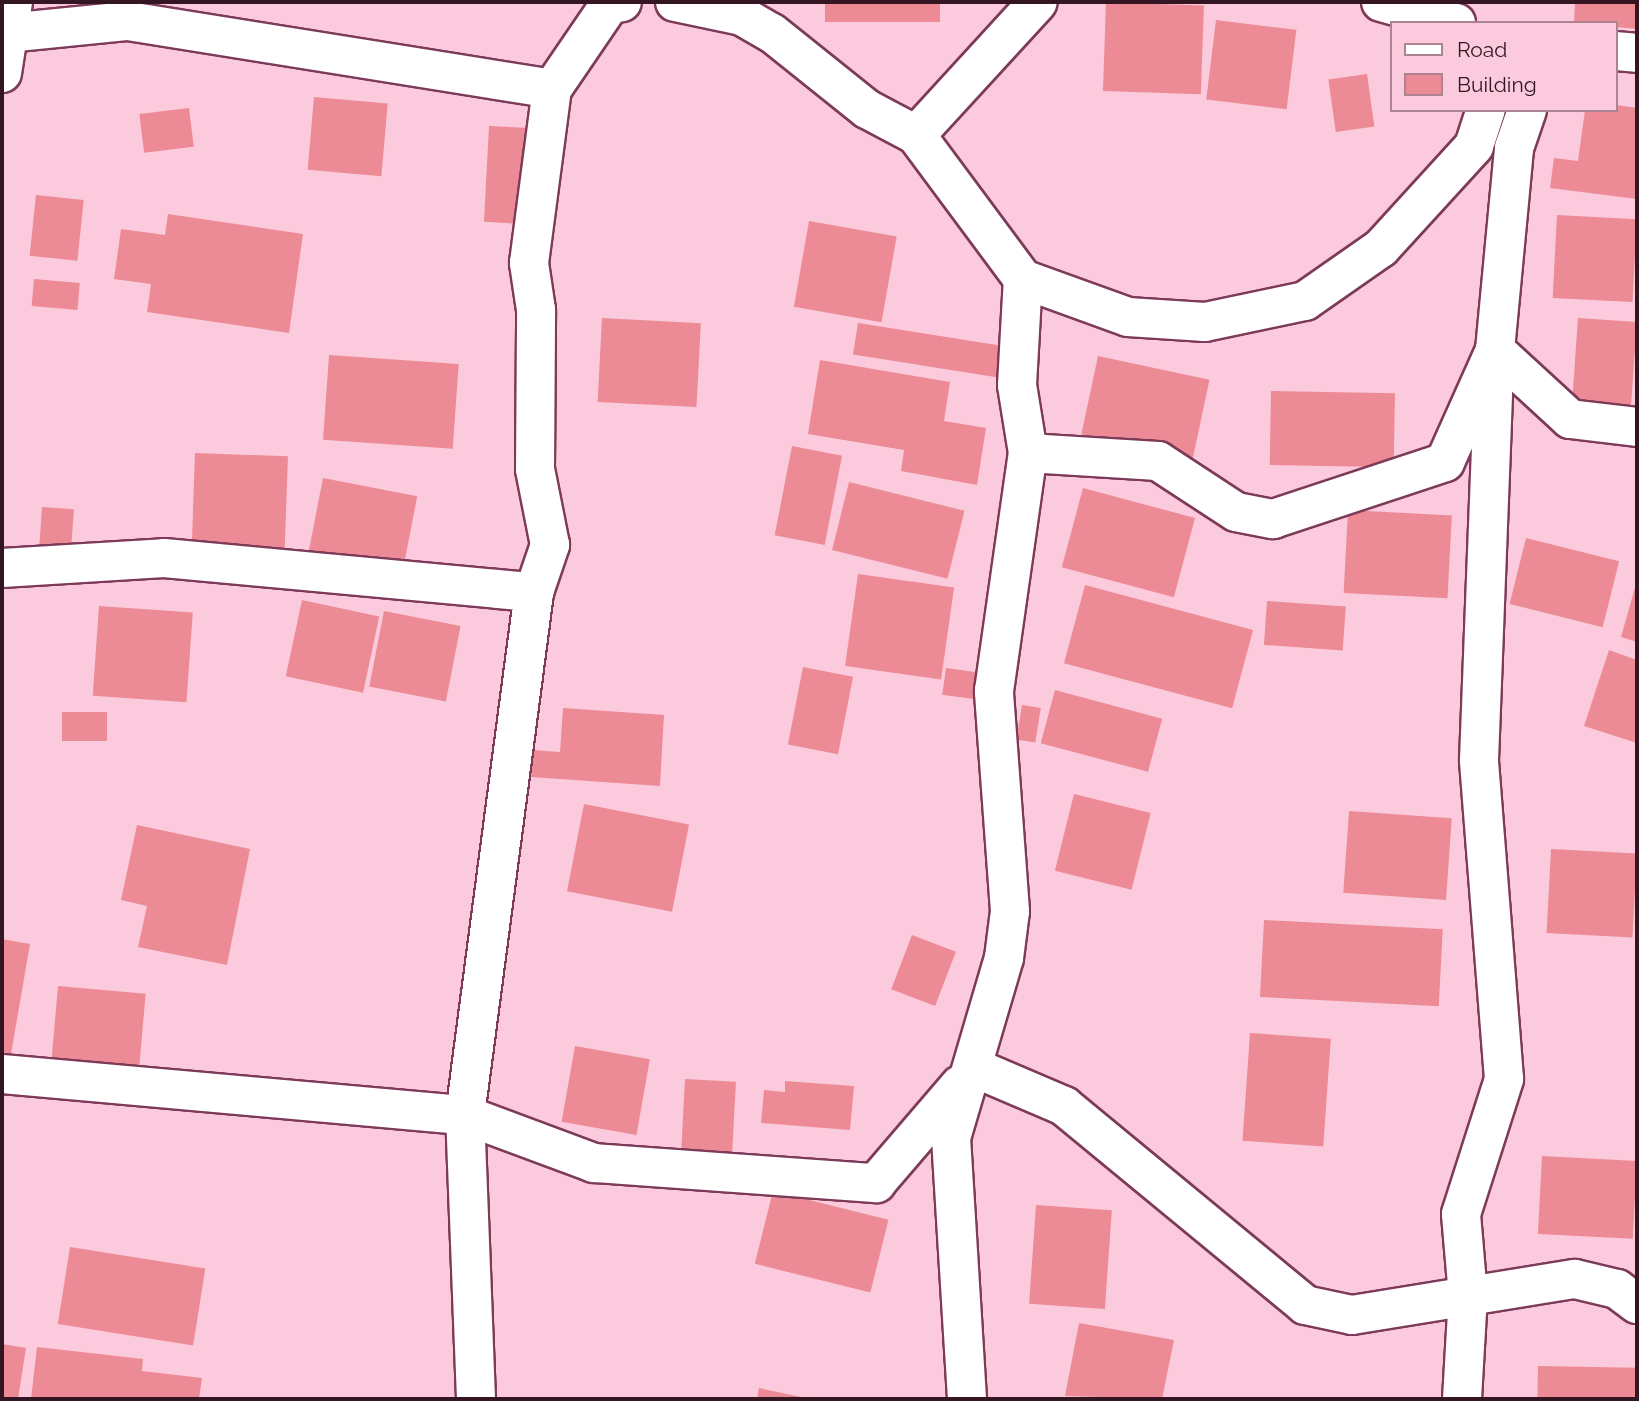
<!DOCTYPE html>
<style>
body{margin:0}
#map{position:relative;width:1639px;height:1401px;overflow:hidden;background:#fbcbdd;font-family:Raleway,sans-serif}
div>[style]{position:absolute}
.building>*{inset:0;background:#ec8b95;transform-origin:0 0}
.roads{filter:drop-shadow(2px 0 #7d3a59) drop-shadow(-2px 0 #7d3a59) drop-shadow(0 2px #7d3a59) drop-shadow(0 -2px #7d3a59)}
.street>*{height:38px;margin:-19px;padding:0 19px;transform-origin:19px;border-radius:19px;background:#fff}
span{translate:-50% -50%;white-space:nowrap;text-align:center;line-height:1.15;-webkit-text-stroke:7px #fbcbdd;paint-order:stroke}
.frame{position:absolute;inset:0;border:4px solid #331622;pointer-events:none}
.legend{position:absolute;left:1390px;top:21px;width:228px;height:91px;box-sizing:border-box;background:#fbcbdd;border:2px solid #ab8392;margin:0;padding:9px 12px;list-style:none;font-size:21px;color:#331622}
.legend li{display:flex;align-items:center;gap:14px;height:35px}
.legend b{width:35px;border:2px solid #ab8392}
</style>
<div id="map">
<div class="building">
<i style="left:825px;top:2px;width:115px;height:20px"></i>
<i style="left:1106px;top:2px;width:98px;height:89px;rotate:2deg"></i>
<i style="clip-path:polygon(1575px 2px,1637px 2px,1637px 29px,1574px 23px)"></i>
<i style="left:1216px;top:20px;width:81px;height:80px;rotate:7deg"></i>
<i style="left:1367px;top:74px;width:53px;height:39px;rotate:82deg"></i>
<i style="left:314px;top:97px;width:74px;height:73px;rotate:5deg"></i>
<i style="clip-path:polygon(1616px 105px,1637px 108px,1637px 199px,1550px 188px,1554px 158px,1578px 161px,1585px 110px,1616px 110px)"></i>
<i style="left:189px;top:108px;width:39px;height:50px;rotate:83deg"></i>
<i style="left:489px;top:126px;width:40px;height:96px;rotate:3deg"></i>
<i style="left:36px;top:195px;width:48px;height:61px;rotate:6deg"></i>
<i style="clip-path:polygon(168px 214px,303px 234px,289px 333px,147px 312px,151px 284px,114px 279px,121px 229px,165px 235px)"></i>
<i style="left:1557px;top:215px;width:80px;height:83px;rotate:3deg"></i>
<i style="left:809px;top:221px;width:89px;height:87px;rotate:10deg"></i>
<i style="left:34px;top:279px;width:46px;height:27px;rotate:5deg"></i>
<i style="left:602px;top:318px;width:99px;height:84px;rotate:3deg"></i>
<i style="left:1578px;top:318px;width:59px;height:86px;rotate:4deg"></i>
<i style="left:858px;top:323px;width:147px;height:32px;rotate:9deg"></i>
<i style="left:329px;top:355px;width:130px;height:85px;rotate:4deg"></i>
<i style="left:1098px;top:356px;width:114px;height:80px;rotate:12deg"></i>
<i style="clip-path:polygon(820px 360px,950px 382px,944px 421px,986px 428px,977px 485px,901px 471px,904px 450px,808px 434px)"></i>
<i style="left:1271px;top:391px;width:124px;height:74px;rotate:1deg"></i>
<i style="left:792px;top:446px;width:51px;height:91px;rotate:11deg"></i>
<i style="left:195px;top:453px;width:93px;height:100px;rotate:2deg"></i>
<i style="left:323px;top:478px;width:96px;height:79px;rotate:11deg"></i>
<i style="left:849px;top:482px;width:119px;height:70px;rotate:14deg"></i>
<i style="left:1083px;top:488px;width:116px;height:82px;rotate:15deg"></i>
<i style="left:42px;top:507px;width:32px;height:44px;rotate:4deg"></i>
<i style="left:1348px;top:510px;width:104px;height:83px;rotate:3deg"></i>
<i style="left:1526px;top:538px;width:96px;height:68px;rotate:14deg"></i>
<i style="left:858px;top:574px;width:97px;height:93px;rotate:8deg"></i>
<i style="clip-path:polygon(1636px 584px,1637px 584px,1637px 642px,1621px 637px)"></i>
<i style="left:1085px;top:585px;width:174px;height:81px;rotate:15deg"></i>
<i style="left:302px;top:600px;width:79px;height:78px;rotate:12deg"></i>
<i style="left:1267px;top:601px;width:79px;height:44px;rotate:4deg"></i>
<i style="left:99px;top:606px;width:94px;height:90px;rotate:4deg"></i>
<i style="left:384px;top:611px;width:78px;height:77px;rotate:11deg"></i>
<i style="clip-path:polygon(1609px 650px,1637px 660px,1637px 743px,1584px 726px)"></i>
<i style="left:803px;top:667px;width:51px;height:79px;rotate:11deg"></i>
<i style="left:946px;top:668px;width:35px;height:27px;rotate:8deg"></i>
<i style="left:1055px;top:690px;width:111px;height:55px;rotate:15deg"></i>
<i style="left:1022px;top:705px;width:19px;height:35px;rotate:9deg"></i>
<i style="clip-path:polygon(563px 708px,664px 715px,660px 786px,531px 777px,532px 750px,560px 752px)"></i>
<i style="left:62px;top:712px;width:45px;height:29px"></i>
<i style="left:1074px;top:794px;width:79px;height:79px;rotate:14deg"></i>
<i style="left:584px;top:804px;width:107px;height:89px;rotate:11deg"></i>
<i style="left:1349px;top:811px;width:103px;height:82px;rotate:4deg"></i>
<i style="clip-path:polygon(137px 825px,250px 849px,227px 965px,138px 947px,147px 906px,121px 900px)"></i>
<i style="left:1551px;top:849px;width:86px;height:84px;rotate:3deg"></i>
<i style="left:1264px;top:920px;width:179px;height:77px;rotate:3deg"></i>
<i style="left:912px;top:935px;width:47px;height:58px;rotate:21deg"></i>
<i style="clip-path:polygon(2px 939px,30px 944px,11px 1054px,2px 1052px)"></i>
<i style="left:58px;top:986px;width:88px;height:72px;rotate:5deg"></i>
<i style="left:1250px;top:1033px;width:81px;height:108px;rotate:4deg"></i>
<i style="left:575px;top:1046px;width:76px;height:77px;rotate:10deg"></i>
<i style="left:685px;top:1079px;width:51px;height:81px;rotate:3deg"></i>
<i style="clip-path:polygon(785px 1081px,854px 1086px,850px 1130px,761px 1123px,764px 1090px,785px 1092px)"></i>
<i style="left:1542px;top:1156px;width:95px;height:78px;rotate:3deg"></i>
<i style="left:773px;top:1191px;width:119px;height:75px;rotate:14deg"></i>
<i style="left:1036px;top:1205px;width:76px;height:99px;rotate:4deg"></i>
<i style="left:70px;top:1247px;width:137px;height:78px;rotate:9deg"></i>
<i style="clip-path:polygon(1079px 1323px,1174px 1340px,1162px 1399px,1065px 1396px)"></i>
<i style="clip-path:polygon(2px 1344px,26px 1348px,18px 1399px,2px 1399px)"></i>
<i style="clip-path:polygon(37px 1347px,143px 1359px,142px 1371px,202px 1378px,199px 1399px,31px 1399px)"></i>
<i style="left:1538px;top:1366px;width:99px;height:33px;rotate:1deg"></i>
<i style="clip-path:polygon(759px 1388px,806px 1398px,806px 1399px,757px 1399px)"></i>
</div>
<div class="roads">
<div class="street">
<i style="left:675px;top:2px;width:68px;rotate:11.8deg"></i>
<i style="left:742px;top:16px;width:34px;rotate:30deg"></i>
<i style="left:772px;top:33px;width:122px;rotate:38.7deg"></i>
<i style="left:867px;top:109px;width:55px;rotate:28deg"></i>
<i style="left:916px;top:135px;width:179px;rotate:53.4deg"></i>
<i style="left:1023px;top:279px;width:112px;rotate:19.9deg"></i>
<i style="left:1128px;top:317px;width:77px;rotate:3.7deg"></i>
<i style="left:1205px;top:322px;width:102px;rotate:-11.9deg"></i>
<i style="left:1305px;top:301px;width:93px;rotate:-34.9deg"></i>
<i style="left:1381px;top:248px;width:138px;rotate:-47.6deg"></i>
<i style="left:1474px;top:146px;width:38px;rotate:-72deg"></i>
<i style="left:1381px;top:2px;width:78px;rotate:15.6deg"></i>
<i style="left:7px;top:33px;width:122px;rotate:-5.7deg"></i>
<i style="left:128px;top:21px;width:429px;rotate:9.1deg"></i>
<i style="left:552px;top:89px;width:103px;rotate:-55.7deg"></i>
<i style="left:610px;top:4px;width:12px;rotate:-9deg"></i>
<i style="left:1616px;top:51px;width:21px;rotate:5deg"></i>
<i style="left:2px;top:73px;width:72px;rotate:-81.2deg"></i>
<i style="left:916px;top:135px;width:180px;rotate:-47.5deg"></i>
<i style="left:1028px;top:453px;width:130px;rotate:3.5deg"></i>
<i style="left:1158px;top:461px;width:93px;rotate:33.2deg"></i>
<i style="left:1236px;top:512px;width:38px;rotate:11deg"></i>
<i style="left:1273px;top:519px;width:181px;rotate:-18.3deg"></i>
<i style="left:1445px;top:462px;width:123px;rotate:-65.9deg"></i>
<i style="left:1495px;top:350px;width:102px;rotate:42.6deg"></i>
<i style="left:1570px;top:419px;width:67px;rotate:6.8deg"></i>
<i style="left:2px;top:568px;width:162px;rotate:-3.5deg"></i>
<i style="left:164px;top:558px;width:372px;rotate:5.3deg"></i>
<i style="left:975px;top:1068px;width:97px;rotate:23.1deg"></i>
<i style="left:1064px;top:1106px;width:313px;rotate:39.5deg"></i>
<i style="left:1305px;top:1305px;width:48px;rotate:12deg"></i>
<i style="left:1352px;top:1315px;width:226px;rotate:-9.2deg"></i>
<i style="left:1575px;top:1279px;width:43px;rotate:13.4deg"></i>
<i style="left:1617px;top:1289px;width:25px;rotate:37deg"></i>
<i style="left:2px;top:1074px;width:465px;rotate:5.1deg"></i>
<i style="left:465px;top:1115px;width:138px;rotate:20.4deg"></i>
<i style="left:594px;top:1163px;width:283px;rotate:4.1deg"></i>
<i style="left:876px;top:1183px;width:129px;rotate:-49.4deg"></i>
<i style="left:476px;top:1399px;width:284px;rotate:-92.2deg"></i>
<i style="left:465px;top:1115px;width:528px;rotate:-82.48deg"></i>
<i style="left:534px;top:592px;width:50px;rotate:-71.2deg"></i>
<i style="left:550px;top:545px;width:77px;rotate:-101.2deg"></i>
<i style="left:535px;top:469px;width:159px;rotate:-89.6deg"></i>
<i style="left:536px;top:310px;width:48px;rotate:-98.5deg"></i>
<i style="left:529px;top:263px;width:176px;rotate:-82.5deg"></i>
<i style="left:967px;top:1399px;width:261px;rotate:-93.5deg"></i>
<i style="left:951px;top:1138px;width:188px;rotate:-73.6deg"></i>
<i style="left:1004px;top:958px;width:47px;rotate:-82.7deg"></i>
<i style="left:1010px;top:911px;width:221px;rotate:-94.2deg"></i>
<i style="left:994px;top:691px;width:240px;rotate:-81.9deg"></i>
<i style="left:1028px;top:453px;width:69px;rotate:-99.2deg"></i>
<i style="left:1017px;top:385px;width:106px;rotate:-86.8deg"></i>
<i style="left:1462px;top:1399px;width:103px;rotate:-86.7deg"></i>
<i style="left:1468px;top:1296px;width:82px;rotate:-94.9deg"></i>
<i style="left:1461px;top:1214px;width:142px;rotate:-72.3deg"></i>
<i style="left:1504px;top:1079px;width:320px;rotate:-94.5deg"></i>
<i style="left:1479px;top:760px;width:410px;rotate:-87.8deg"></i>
<i style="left:1495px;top:350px;width:203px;rotate:-84.6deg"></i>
<i style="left:1514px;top:148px;width:40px;rotate:-71.1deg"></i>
</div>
</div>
<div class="frame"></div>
<ul class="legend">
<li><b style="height:9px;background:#fff"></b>Road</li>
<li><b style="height:19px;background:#ec8b95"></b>Building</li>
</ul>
</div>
